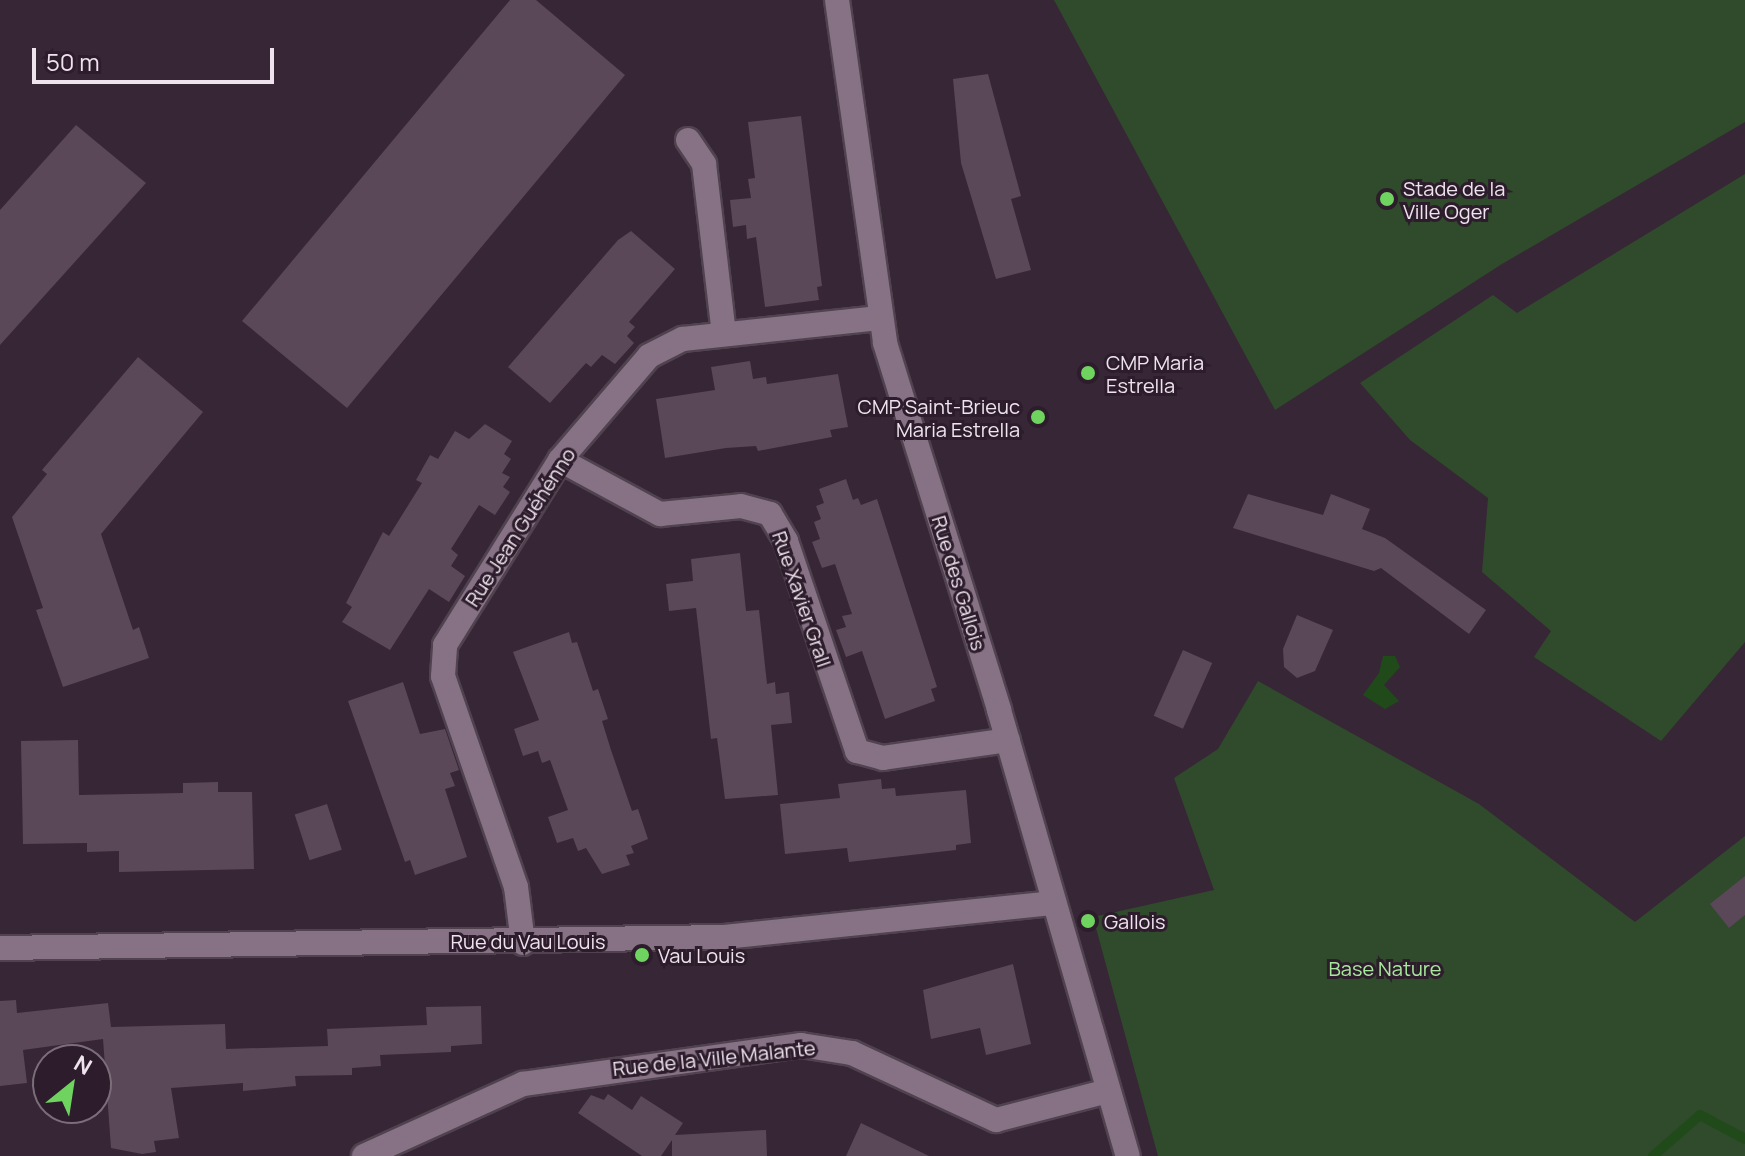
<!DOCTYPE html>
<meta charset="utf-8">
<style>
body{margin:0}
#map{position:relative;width:1745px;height:1156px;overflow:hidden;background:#372636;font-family:Manrope,sans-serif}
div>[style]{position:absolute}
.green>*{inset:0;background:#304a2c}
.water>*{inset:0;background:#214a1a}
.stream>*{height:10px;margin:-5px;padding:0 5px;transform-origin:5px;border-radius:5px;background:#214a1a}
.building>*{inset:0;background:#5a4758;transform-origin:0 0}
.roads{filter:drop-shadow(2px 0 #50424f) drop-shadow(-2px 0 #50424f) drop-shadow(0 2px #50424f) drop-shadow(0 -2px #50424f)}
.street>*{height:24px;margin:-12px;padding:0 12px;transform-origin:12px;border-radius:12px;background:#867284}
.secondary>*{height:24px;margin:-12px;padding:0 12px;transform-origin:12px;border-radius:12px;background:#867284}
.dots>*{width:22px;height:22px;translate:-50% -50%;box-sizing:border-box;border:4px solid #2d1d2c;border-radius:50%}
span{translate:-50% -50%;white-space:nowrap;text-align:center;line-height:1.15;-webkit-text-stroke:6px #2d1d2c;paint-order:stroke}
.poi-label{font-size:20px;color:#efe4ee}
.left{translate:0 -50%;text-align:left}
.right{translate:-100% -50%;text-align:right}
.street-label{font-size:20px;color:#efe4ee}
.park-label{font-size:20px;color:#a8e89d}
.north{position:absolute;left:32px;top:1044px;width:80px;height:80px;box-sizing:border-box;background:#2d1d2c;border:2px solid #7b6d7a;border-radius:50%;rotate:30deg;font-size:22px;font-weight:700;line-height:32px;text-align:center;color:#efe4ee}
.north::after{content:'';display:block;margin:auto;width:28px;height:36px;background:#6fd360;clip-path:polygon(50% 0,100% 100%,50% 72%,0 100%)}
.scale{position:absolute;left:32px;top:48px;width:242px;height:36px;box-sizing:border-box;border:4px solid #efe4ee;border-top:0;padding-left:10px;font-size:24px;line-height:28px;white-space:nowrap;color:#efe4ee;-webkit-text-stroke:6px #2d1d2c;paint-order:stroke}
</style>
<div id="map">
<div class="green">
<i style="clip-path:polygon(1054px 0,1745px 0,1745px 122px,1502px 264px,1275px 410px)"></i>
<i style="clip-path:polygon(1745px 174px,1745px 642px,1661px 741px,1534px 657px,1551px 631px,1482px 572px,1488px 498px,1410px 440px,1360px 383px,1493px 295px,1517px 313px)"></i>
<i style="clip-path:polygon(1258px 681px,1479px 804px,1635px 922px,1745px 836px,1745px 1156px,1158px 1156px,1093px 917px,1214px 890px,1174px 778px,1218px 749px)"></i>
</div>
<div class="water">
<i style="clip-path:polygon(1383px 656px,1395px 656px,1400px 667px,1384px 685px,1399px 701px,1385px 709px,1363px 695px,1379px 673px)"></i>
</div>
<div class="stream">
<i style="left:1653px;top:1156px;width:62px;rotate:-41.1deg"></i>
<i style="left:1700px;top:1115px;width:51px;rotate:28.1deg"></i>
</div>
<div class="building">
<i style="clip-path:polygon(510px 0,536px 0,625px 75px,347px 408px,242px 321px)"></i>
<i style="clip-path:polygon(988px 74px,1021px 196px,1011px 199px,1031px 270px,996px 279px,961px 163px,953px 79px)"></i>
<i style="clip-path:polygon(801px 116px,822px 286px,817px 287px,819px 300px,765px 307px,756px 237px,747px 239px,746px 225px,733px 227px,730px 200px,751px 198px,748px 179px,755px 178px,748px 122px)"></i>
<i style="clip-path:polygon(76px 125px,146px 183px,0 345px,0 210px)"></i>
<i style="clip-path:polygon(631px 231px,675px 269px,629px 322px,635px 327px,627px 336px,634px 343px,615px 364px,602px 355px,591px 367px,586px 363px,550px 403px,508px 367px,618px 240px)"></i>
<i style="clip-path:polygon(138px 357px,203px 412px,101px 534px,133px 630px,139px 627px,149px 658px,63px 687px,36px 610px,43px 608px,12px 517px,47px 474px,42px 470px)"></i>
<i style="clip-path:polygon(750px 361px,753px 379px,766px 377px,767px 384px,838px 374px,848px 427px,830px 430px,832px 437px,758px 451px,756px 446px,726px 448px,665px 458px,656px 399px,715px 390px,711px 367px)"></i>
<i style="clip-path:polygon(485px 424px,512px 441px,504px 454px,511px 459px,502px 473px,510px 477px,503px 487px,510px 492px,495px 515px,479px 505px,451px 549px,458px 555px,451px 566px,465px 576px,449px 602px,429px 589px,390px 650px,342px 622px,352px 607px,346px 603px,383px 532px,389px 536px,422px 483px,416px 480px,430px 455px,438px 459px,455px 431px,469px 439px)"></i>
<i style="clip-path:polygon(846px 479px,853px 500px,858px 498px,861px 505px,877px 499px,937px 687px,931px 689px,935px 701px,885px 719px,862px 651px,846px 657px,836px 630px,846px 627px,842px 616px,852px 614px,835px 564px,822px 568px,812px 542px,820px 539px,814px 522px,821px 519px,816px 506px,824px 503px,819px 489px)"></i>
<i style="clip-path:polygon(1248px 494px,1323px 515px,1331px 494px,1370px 509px,1362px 529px,1385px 538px,1486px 610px,1469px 634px,1381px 568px,1374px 571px,1233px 528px)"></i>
<i style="clip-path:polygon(740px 553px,746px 611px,759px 610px,767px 684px,775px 682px,776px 694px,789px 692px,792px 723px,771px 725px,778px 795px,725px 799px,717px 738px,711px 739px,696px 608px,669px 611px,666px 584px,693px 581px,691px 559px)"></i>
<i style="clip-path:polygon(1297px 615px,1333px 630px,1315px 671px,1297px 678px,1284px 667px,1283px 649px)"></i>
<i style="clip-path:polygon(569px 632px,572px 643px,577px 642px,593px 691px,598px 689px,608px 719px,602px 721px,611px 750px,632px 811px,638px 809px,648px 839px,631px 846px,634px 853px,626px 855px,630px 865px,602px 874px,586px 848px,578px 851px,573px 838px,557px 843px,548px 817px,568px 810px,550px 760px,542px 763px,538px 751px,523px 756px,514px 729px,539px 720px,513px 652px)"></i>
<i style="left:1183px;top:650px;width:32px;height:72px;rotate:24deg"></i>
<i style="clip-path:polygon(403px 682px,420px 734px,445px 729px,459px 770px,450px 773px,455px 786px,445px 789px,467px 857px,415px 875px,410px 860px,405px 862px,348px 701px)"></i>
<i style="clip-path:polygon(78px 740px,79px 795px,183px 793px,183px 783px,218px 782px,218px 792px,252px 792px,254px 869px,119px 872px,119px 851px,87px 852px,87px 843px,23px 844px,21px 741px)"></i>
<i style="clip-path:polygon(881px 779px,882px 789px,895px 788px,896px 796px,966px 790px,971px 843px,956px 845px,956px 850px,849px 862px,847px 848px,785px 854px,780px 804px,840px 798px,838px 784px)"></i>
<i style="left:327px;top:804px;width:48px;height:34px;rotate:72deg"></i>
<i style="clip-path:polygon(1745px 876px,1745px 915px,1729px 928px,1710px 904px)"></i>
<i style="clip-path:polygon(1013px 964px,1031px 1044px,986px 1055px,980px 1028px,931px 1039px,923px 990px)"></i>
<i style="clip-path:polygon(16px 1000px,17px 1013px,108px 1003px,111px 1027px,225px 1024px,226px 1049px,328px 1046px,327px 1029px,427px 1025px,426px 1007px,481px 1006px,482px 1044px,451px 1046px,451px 1052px,380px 1055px,381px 1066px,352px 1068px,352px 1075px,295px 1076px,296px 1086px,243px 1091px,243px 1083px,171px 1088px,179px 1138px,154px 1141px,156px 1152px,142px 1154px,111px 1148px,103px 1039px,23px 1050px,27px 1083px,0 1086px,0 1001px)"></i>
<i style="clip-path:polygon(608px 1094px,632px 1110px,641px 1096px,683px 1123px,675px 1135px,766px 1130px,767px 1156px,672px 1156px,672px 1140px,661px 1156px,642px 1156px,578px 1113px,591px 1095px,604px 1100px)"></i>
<i style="clip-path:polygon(861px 1123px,929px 1156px,846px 1156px)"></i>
</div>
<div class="roads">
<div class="street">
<i style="left:688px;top:140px;width:29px;rotate:56deg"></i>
<i style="left:704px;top:164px;width:170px;rotate:83.3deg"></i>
<i style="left:560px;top:460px;width:114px;rotate:28.4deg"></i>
<i style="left:660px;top:514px;width:81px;rotate:-5.6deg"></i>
<i style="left:741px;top:506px;width:30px;rotate:15deg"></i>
<i style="left:770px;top:514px;width:31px;rotate:59deg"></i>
<i style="left:786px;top:541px;width:222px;rotate:71.3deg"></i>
<i style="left:857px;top:751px;width:27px;rotate:15deg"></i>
<i style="left:883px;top:758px;width:126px;rotate:-8.2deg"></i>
<i style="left:523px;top:943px;width:56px;rotate:-97.1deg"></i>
<i style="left:516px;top:887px;width:223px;rotate:-109.1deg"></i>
<i style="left:443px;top:676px;width:31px;rotate:-86deg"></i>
<i style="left:445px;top:645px;width:218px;rotate:-58.1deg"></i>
<i style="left:560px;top:460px;width:137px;rotate:-49.4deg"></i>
<i style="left:649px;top:356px;width:38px;rotate:-27deg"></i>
<i style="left:683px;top:339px;width:197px;rotate:-6.1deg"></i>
<i style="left:364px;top:1156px;width:175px;rotate:-24.4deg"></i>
<i style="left:523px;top:1084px;width:281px;rotate:-8deg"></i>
<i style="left:801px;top:1045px;width:52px;rotate:8.9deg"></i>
<i style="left:852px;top:1053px;width:159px;rotate:25deg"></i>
<i style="left:996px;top:1120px;width:116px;rotate:-14.5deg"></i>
</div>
<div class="secondary">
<i style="left:837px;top:0;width:346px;rotate:82deg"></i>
<i style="left:885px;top:343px;width:384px;rotate:72.7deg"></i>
<i style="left:999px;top:710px;width:464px;rotate:73.9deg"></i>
<i style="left:0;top:948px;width:724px;rotate:-0.87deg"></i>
<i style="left:724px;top:937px;width:332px;rotate:-5.9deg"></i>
</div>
</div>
<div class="dots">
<i style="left:1387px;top:199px;background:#6fd360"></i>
<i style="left:1088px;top:373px;background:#6fd360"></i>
<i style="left:1038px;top:417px;background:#6fd360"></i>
<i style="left:1088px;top:921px;background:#6fd360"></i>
<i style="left:642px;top:955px;background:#6fd360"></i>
</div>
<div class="poi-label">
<span class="left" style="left:1403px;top:200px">Stade de la<br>Ville Oger</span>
<span class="left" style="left:1106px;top:374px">CMP Maria<br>Estrella</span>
<span class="right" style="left:1020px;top:418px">CMP Saint-Brieuc<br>Maria Estrella</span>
<span class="left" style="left:1104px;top:921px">Gallois</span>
<span class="left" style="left:658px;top:955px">Vau Louis</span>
</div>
<div class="street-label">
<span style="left:520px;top:527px;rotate:-57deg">Rue Jean Guéhénno</span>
<span style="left:959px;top:583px;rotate:73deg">Rue des Gallois</span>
<span style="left:802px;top:599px;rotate:71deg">Rue Xavier Grall</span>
<span style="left:528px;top:941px">Rue du Vau Louis</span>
<span style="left:714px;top:1058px;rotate:-6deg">Rue de la Ville Malante</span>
</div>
<div class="park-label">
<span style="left:1385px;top:968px">Base Nature</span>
</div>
<div class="north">N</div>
<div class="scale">50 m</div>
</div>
